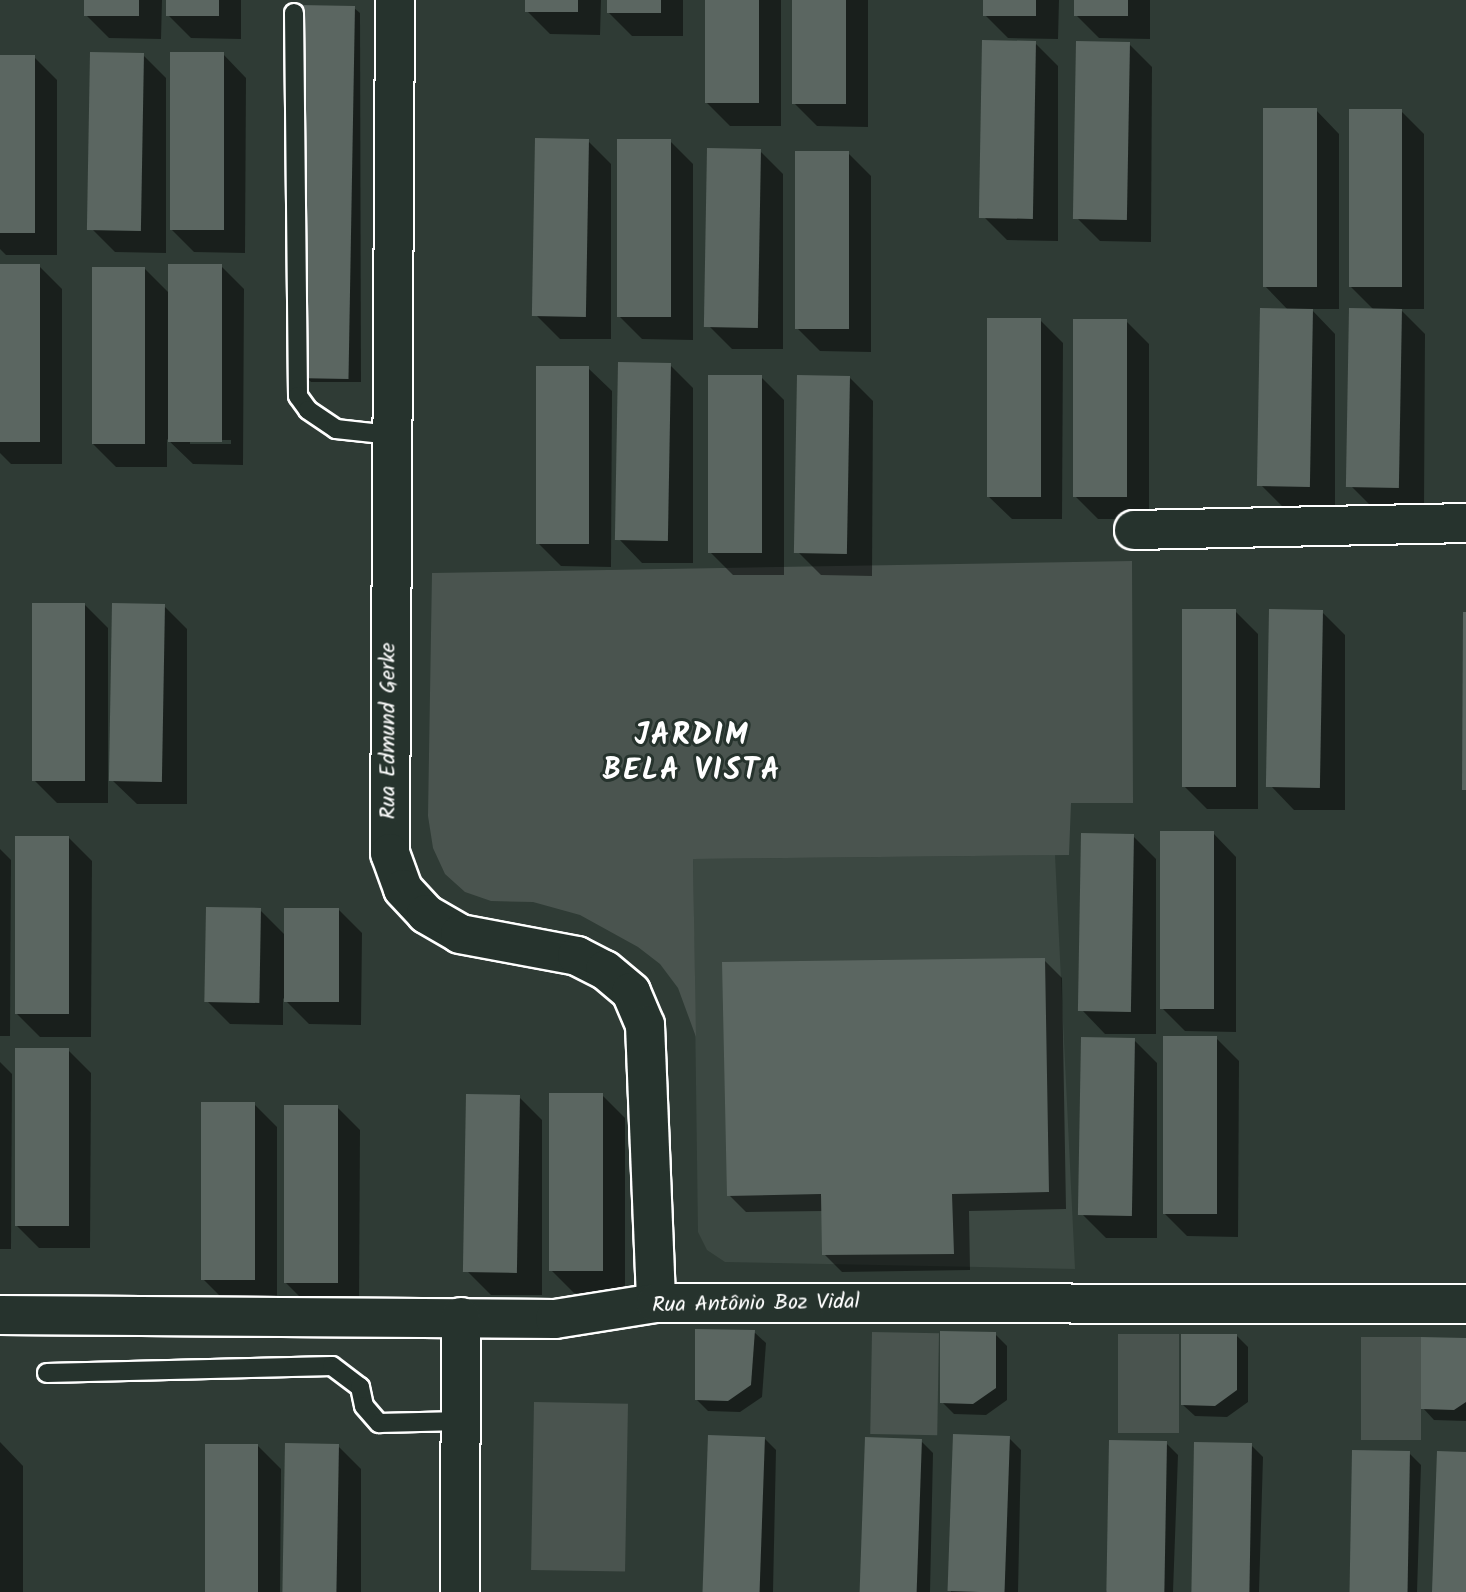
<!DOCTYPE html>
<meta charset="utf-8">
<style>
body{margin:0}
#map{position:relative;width:1466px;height:1592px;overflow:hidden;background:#2f3b35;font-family:Kalam,sans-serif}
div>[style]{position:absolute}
.built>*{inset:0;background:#3c4842}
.green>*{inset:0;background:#4a544f;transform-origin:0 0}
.shadow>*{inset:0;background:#0007}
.building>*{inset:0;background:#5b6661;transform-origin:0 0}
.roads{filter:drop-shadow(2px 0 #fff) drop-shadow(-2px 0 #fff) drop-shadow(0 2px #fff) drop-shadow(0 -2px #fff)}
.service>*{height:18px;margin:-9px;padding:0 9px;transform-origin:9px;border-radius:9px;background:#26332d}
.minor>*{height:38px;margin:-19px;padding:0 19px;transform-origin:19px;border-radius:19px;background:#26332d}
span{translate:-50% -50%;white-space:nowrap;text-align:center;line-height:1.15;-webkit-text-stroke:6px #26332d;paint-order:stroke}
.street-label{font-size:22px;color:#fff}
.district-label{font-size:30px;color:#fff;font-weight:700;letter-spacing:2px}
</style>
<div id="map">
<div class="built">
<i style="clip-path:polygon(1055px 855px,1075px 1269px,725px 1262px,707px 1250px,698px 1232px,693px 859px)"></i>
</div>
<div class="green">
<i style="clip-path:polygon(1132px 561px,1133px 803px,1071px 803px,1069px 855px,693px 859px,696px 1037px,678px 988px,660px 964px,638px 947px,580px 915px,533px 902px,491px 901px,465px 892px,445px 874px,433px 848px,428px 816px,432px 573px)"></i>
<i style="left:872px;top:1332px;width:67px;height:102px;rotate:1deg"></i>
<i style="left:1118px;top:1334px;width:61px;height:99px"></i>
<i style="left:1361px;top:1337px;width:60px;height:103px"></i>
<i style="left:534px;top:1402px;width:94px;height:168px;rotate:1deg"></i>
</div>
<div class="shadow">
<i style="clip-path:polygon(86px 0,162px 0,161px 39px,109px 38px,86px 15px)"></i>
<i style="clip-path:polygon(168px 0,241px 0,241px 39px,191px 38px,168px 15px)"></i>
<i style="clip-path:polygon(527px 0,601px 0,600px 35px,550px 34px,527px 11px)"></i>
<i style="clip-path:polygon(609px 0,683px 0,683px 36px,632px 36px,609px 13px)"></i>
<i style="clip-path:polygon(707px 0,781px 0,781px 126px,730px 126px,707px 103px)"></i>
<i style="clip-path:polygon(794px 0,868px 0,868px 127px,817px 126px,794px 103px)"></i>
<i style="clip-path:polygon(985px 0,1059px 0,1058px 39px,1008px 38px,985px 15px)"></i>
<i style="clip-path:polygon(1076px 0,1150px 0,1150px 39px,1099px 38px,1076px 15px)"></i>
<i style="clip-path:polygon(354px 8px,360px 13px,361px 382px,311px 382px,306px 377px)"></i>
<i style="clip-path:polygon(1035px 43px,1058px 66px,1058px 241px,1007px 240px,984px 217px)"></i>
<i style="clip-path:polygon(1129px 44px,1152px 67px,1151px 242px,1100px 241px,1077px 218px)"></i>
<i style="clip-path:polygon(223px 54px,246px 78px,245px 253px,194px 252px,171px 229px)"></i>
<i style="clip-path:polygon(143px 55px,166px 78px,166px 253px,115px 252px,92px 229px)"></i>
<i style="clip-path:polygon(0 57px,34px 57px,57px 80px,57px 255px,6px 255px,0 249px)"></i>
<i style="clip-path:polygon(1316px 110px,1339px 134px,1339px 309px,1311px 309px,1335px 334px,1335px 509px,1284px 508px,1261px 485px,1289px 311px,1265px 286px)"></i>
<i style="clip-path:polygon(1401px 111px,1424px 134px,1424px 309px,1400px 309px,1425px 334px,1424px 509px,1374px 509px,1351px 486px,1375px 311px,1350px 286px)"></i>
<i style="clip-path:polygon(588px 141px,611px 164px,611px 339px,560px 339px,537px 316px)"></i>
<i style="clip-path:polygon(670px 141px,693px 164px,693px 340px,642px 339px,619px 316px)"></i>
<i style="clip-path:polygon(760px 151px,783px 174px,783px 349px,732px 349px,709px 326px)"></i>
<i style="clip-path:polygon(848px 153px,871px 176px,871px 352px,820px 351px,797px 328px)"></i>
<i style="clip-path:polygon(0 266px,39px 266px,62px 289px,62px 464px,11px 464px,0 453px)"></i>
<i style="clip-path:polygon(evenodd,221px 266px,244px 289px,243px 465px,193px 464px,167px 439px,167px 467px,116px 467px,93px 444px,145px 269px,170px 294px,221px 266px,190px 440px,231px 440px,231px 444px,190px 444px,190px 440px)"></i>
<i style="clip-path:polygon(1040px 320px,1063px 343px,1062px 519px,1012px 519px,988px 496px)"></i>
<i style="clip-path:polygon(1126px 321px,1149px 344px,1149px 519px,1098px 519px,1075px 496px)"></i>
<i style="clip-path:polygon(670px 365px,693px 388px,693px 563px,642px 563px,619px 539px)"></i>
<i style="clip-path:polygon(588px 368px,612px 391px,611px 567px,561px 566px,538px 543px)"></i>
<i style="clip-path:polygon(761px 377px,784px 400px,784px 575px,733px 575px,710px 552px)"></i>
<i style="clip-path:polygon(850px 378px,873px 401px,872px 576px,821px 575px,798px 552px)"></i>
<i style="clip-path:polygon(85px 605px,108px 628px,108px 803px,57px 803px,34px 780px)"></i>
<i style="clip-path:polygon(164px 606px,187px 629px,187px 804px,137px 804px,113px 781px)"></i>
<i style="clip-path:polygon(1235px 611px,1258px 634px,1258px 809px,1207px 809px,1184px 786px)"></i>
<i style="clip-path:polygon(1322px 612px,1345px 635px,1345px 810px,1294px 810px,1271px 786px)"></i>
<i style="clip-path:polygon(1213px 833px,1236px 857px,1236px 1032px,1185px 1031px,1162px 1008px)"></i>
<i style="clip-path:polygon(1133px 836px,1156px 859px,1156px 1034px,1105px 1034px,1082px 1010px)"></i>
<i style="clip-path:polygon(69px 838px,92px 861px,91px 1037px,40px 1037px,17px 1014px)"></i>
<i style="clip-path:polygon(0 849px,11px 860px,10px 1036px,0 1036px)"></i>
<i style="clip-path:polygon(260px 910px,286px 936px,339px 910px,362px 933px,361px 1025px,309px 1024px,283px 998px,283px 1025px,230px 1024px,207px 1001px)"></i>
<i style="clip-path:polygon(1044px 960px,1062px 978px,1066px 1209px,969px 1211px,970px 1270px,842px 1272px,824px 1254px,823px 1211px,746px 1212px,729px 1195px)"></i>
<i style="clip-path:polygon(1216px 1038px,1239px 1061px,1238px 1237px,1187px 1236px,1164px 1213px)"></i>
<i style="clip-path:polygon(1134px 1040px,1157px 1063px,1157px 1238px,1106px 1238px,1083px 1215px)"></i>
<i style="clip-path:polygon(68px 1050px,91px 1073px,90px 1248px,39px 1248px,16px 1225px)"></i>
<i style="clip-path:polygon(0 1062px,12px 1074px,11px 1249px,0 1249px)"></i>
<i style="clip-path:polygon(602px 1095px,625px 1118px,625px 1294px,574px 1293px,551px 1270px)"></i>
<i style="clip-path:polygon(519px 1097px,542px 1120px,542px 1295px,491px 1295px,468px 1272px)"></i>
<i style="clip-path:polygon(254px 1104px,277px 1127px,277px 1302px,226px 1302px,203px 1279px)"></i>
<i style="clip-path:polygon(337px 1107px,360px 1130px,359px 1306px,308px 1305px,285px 1282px)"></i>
<i style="clip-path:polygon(754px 1332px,766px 1343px,762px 1397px,740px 1412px,708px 1411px,697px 1400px)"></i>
<i style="clip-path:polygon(995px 1334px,1007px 1346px,1007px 1400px,986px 1415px,954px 1414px,942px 1402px)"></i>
<i style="clip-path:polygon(1237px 1336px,1248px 1347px,1248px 1402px,1227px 1417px,1195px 1416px,1183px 1405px)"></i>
<i style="clip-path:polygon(1466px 1340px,1466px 1421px,1434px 1420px,1423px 1408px)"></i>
<i style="clip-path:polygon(955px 1436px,1009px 1438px,1021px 1450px,1018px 1592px,951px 1592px)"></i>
<i style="clip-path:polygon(765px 1439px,776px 1450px,773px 1592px,706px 1592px)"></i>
<i style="clip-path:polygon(921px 1441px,933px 1453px,930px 1592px,864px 1592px)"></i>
<i style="clip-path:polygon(0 1442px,23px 1466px,23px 1592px,0 1592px)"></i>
<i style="clip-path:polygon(1166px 1443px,1178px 1455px,1173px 1592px,1106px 1592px)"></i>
<i style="clip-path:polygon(1251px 1445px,1263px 1457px,1259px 1592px,1192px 1592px)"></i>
<i style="clip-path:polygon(258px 1446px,281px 1469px,280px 1592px,206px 1592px)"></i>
<i style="clip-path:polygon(338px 1446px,361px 1469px,361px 1592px,287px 1592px)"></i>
<i style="clip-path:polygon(1409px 1453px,1421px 1465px,1417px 1592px,1351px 1592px)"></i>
</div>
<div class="building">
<i style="left:84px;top:0;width:55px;height:16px"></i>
<i style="left:166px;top:0;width:53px;height:16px"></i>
<i style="left:525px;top:0;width:53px;height:12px"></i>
<i style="left:607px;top:0;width:54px;height:13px"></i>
<i style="left:705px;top:0;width:54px;height:103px"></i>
<i style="left:792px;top:0;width:54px;height:104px"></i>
<i style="left:983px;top:0;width:53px;height:16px"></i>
<i style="left:1074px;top:0;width:54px;height:16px"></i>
<i style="left:299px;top:5px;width:56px;height:373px;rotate:1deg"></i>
<i style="left:982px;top:40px;width:54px;height:178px;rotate:1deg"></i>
<i style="left:1076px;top:41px;width:54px;height:178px;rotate:1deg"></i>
<i style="left:90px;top:52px;width:54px;height:178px;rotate:1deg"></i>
<i style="left:170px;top:52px;width:54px;height:178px"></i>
<i style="left:0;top:55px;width:35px;height:178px"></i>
<i style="left:1263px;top:108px;width:54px;height:179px"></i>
<i style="left:1349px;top:109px;width:53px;height:178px"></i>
<i style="left:535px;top:138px;width:54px;height:178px;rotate:1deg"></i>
<i style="left:617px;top:139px;width:54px;height:178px"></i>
<i style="left:707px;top:148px;width:54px;height:179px;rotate:1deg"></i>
<i style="left:795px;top:151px;width:54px;height:178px"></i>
<i style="left:0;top:264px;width:40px;height:178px"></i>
<i style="left:168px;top:264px;width:54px;height:178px"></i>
<i style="left:92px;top:267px;width:53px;height:177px"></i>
<i style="left:1260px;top:308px;width:53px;height:178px;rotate:1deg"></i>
<i style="left:1349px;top:308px;width:53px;height:179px;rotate:1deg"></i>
<i style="left:1041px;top:318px;width:179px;height:54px;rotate:90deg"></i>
<i style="left:1073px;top:319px;width:54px;height:178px"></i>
<i style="left:618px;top:362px;width:53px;height:178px;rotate:1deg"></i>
<i style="left:536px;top:366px;width:53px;height:178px"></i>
<i style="left:708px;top:375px;width:54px;height:178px"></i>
<i style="left:797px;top:375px;width:53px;height:178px;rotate:1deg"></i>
<i style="left:32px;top:603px;width:53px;height:178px"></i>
<i style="left:112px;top:603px;width:53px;height:178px;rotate:1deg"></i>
<i style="left:1182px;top:609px;width:54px;height:178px"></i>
<i style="left:1269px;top:609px;width:54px;height:178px;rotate:1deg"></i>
<i style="clip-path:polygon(1463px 612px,1466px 612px,1466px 790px,1462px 790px)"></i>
<i style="left:1160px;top:831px;width:54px;height:178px"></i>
<i style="left:1081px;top:833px;width:53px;height:178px;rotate:1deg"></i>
<i style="left:15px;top:836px;width:54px;height:178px"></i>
<i style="left:206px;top:907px;width:55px;height:95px;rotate:1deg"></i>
<i style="left:284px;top:908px;width:55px;height:94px"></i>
<i style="clip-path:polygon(1045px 958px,1049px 1192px,952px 1194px,954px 1254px,822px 1255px,821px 1194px,727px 1196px,722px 962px)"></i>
<i style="left:1163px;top:1036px;width:54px;height:178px"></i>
<i style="left:1081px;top:1037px;width:54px;height:178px;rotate:1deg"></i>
<i style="left:15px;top:1048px;width:54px;height:178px"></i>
<i style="left:549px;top:1093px;width:54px;height:178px"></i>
<i style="left:466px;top:1094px;width:54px;height:178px;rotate:1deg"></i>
<i style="left:201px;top:1102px;width:54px;height:178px"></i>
<i style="left:284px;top:1105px;width:54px;height:178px"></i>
<i style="clip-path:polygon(695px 1329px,755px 1330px,751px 1385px,728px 1401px,695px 1400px)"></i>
<i style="clip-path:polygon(940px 1331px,996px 1332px,996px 1388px,973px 1404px,940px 1403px)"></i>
<i style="clip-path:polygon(1181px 1334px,1237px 1334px,1237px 1390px,1215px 1406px,1181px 1405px)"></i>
<i style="clip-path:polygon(1421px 1337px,1466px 1338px,1466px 1402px,1454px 1410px,1421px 1409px)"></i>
<i style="left:953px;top:1434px;width:57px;height:157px;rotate:2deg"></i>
<i style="left:708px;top:1435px;width:57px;height:157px;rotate:2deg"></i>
<i style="left:865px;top:1437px;width:57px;height:155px;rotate:2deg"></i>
<i style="left:1109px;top:1440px;width:58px;height:152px;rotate:1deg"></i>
<i style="left:1194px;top:1442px;width:58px;height:150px;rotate:1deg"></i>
<i style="left:285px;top:1443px;width:54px;height:149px;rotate:1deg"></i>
<i style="left:205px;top:1444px;width:53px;height:148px"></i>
<i style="left:1352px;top:1450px;width:58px;height:142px;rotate:1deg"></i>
<i style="clip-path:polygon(1437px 1451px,1466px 1452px,1466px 1592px,1432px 1592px)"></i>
</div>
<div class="roads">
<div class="service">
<i style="left:294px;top:13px;width:383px;rotate:89.4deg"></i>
<i style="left:298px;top:396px;width:17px;rotate:54deg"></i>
<i style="left:308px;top:410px;width:34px;rotate:34deg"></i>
<i style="left:336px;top:429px;width:54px;rotate:6.3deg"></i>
<i style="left:47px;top:1373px;width:285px;rotate:-1.4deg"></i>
<i style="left:332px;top:1366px;width:35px;rotate:37deg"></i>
<i style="left:360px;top:1387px;width:19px;rotate:78deg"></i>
<i style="left:364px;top:1406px;width:23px;rotate:49deg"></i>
<i style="left:379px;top:1423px;width:82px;rotate:-1.4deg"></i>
</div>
<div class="minor">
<i style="left:395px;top:0;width:853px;rotate:90.34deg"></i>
<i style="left:390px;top:853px;width:38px;rotate:70deg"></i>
<i style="left:403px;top:889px;width:34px;rotate:47deg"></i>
<i style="left:426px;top:914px;width:39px;rotate:30deg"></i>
<i style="left:460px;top:934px;width:119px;rotate:10.6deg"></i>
<i style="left:577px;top:956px;width:31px;rotate:27deg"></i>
<i style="left:605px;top:970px;width:34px;rotate:40deg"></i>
<i style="left:631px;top:992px;width:36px;rotate:67deg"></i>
<i style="left:645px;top:1025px;width:278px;rotate:87.7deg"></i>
<i style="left:1134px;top:530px;width:332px;rotate:-1.2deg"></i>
<i style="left:0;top:1315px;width:555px;rotate:0.41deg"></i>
<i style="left:555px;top:1319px;width:102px;rotate:-9deg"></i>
<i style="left:656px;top:1303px;width:810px;rotate:0.07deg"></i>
<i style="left:460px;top:1592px;width:275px;rotate:-89.8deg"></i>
</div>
</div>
<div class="street-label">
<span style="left:389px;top:731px;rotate:-90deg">Rua Edmund Gerke</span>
<span style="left:756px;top:1304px;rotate:-1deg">Rua Antônio Boz Vidal</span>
</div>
<div class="district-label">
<span style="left:692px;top:753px">JARDIM<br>BELA VISTA</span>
</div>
</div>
